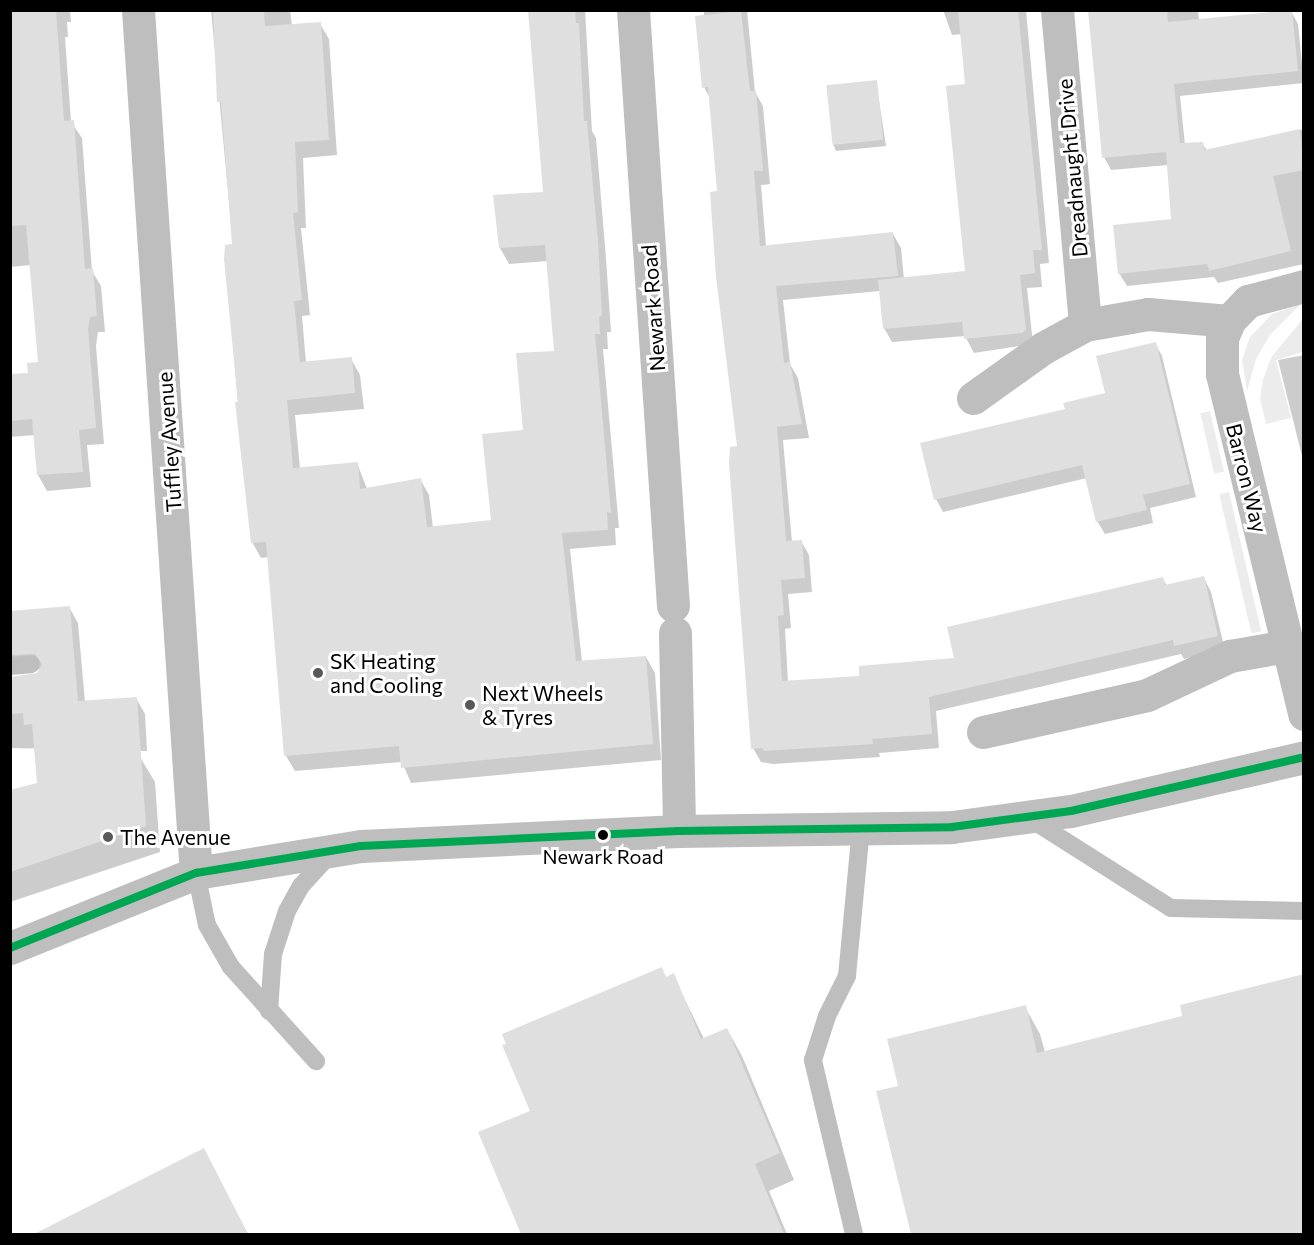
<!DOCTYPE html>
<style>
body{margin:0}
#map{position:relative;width:1314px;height:1245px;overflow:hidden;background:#fff;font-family:Commissioner,sans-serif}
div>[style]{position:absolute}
.green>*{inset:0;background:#ececec;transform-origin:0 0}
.shadow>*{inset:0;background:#0003}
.building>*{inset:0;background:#dfdfdf;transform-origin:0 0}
.service>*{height:18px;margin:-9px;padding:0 9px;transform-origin:9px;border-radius:9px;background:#bebebe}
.minor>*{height:33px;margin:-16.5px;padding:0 16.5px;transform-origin:16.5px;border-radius:16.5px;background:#bebebe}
.tertiary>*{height:33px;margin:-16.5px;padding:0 16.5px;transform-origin:16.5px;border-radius:16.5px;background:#bebebe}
.bus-1>*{height:8px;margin:-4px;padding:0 4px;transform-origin:4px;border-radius:4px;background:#00a651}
.dots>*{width:16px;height:16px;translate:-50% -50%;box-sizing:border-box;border:3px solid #fff;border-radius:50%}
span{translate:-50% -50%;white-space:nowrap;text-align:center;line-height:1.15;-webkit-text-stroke:6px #fff;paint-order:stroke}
.bus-label{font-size:20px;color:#000}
.street-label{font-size:21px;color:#000}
.poi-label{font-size:21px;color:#000}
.left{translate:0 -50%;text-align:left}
.frame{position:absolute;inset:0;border:12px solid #000;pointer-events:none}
</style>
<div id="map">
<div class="green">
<i style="clip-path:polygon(1301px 304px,1270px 335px,1256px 359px,1247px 391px,1242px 360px,1250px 337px,1272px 314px)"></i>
<i style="clip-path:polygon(1303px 319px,1303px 352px,1276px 360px,1291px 418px,1266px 424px,1260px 399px,1263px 379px,1272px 356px)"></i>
<i style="left:1210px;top:411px;width:62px;height:10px;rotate:77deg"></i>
<i style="left:1229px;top:492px;width:143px;height:10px;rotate:77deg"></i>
</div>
<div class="shadow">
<i style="clip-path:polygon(10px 10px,70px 10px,71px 22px,67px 22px,68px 37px,65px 37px,71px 122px,82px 138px,92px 271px,101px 286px,105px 332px,98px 332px,96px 346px,104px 444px,87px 445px,91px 487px,47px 491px,38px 475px,35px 435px,10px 437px,10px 376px,30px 374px,40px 364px,31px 265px,10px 267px)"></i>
<i style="clip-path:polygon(211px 10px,290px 10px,292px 26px,320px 24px,329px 39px,337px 155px,303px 158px,306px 228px,301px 228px,310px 315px,302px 316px,306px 363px,351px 359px,360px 375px,364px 409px,295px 415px,300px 469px,357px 463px,367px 489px,420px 479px,429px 495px,433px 528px,492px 521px,556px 352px,548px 261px,509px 264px,500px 248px,544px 194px,529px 10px,585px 10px,592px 131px,596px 138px,606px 258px,611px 332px,607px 332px,608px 349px,603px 349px,619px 528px,615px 528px,616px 545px,570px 549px,582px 662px,646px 657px,655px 673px,661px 760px,411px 783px,402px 762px,295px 771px,286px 756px,269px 557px,261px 558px,252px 542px,244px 477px,226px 259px,233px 245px)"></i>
<i style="clip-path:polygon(704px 10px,747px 10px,755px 92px,763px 106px,770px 184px,761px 185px,766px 246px,893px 234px,901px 248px,904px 279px,967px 273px,966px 86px,962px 34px,952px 35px,943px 10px,1026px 10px,1049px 263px,1040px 264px,1042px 287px,1027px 288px,1033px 344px,974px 353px,965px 336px,892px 342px,884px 328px,880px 291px,783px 300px,790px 364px,798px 378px,809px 438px,783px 440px,792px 542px,801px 541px,809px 555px,812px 592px,788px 594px,791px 628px,785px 629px,788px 682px,861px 677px,956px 659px,1163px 579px,1167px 586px,1204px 578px,1211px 592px,1225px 650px,1184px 659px,1181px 654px,936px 711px,939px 748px,879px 753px,880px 757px,773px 764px,761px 762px,753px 748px,738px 447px,710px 98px,704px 87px)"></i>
<i style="clip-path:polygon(1090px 10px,1198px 10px,1199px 20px,1291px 11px,1298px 24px,1304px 83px,1180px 96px,1185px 145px,1202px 143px,1207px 151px,1304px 129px,1304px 264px,1218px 283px,1214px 277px,1127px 286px,1119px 273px,1172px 221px,1168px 165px,1111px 170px,1104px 157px)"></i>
<i style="clip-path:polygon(876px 81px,886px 146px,836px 151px,833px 144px)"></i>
<i style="clip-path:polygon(1155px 343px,1162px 356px,1196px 497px,1150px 508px,1153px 523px,1105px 534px,1097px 521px,1087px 478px,943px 512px,936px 499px,1067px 410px,1107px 394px)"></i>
<i style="clip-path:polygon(1304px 355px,1304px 464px,1278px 360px)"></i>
<i style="clip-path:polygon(69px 607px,78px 623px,85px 702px,136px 698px,145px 714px,147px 751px,10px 748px,10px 678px,33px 677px,43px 669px,17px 670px,10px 675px,10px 612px)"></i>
<i style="clip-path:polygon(140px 757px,155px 782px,160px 852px,10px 902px,10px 793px)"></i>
<i style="clip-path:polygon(661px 969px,667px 978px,673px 975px,704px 1039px,727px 1029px,742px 1056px,794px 1180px,769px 1191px,787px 1234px,523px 1234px,480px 1133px,532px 1111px)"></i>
<i style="clip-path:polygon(1304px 976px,1304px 1234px,912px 1234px,878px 1092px,900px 1087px,1025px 1007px,1040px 1034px,1045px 1052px,1184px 1017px)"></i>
<i style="clip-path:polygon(203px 1150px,248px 1234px,37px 1234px)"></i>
</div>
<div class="building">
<i style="clip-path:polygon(10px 10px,56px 10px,64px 121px,74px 120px,85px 269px,93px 268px,97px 316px,90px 317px,88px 329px,96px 428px,79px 430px,83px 472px,37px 475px,32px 419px,10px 421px,10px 374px,28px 373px,27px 363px,38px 362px,26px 225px,10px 226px)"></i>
<i style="clip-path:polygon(213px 10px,264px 10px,265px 26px,321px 22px,329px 140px,295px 142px,298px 212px,293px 213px,302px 300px,294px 301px,300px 362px,352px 357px,355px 393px,287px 400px,293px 468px,358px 462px,360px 489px,421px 478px,427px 527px,491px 520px,482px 434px,523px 430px,516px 353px,554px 351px,545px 245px,499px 248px,493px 195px,543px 192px,528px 10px,575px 10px,576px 23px,579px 23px,584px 121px,587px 121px,598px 241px,602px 316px,599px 317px,600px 334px,595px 334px,611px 513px,607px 512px,608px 530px,562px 533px,576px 661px,646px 656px,653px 744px,401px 768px,399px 746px,284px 756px,266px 542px,251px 543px,235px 402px,238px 402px,224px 259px,225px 245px,232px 244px,221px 102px,217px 102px)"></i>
<i style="clip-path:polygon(958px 10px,1018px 10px,1042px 250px,1033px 250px,1035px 273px,1020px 275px,1026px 330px,1022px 333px,964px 339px,962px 322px,883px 329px,878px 280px,965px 271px,946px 86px,965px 84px)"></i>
<i style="clip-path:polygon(1088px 10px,1167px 10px,1168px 22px,1292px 10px,1298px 71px,1174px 84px,1180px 143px,1203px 142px,1204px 150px,1300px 129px,1304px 170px,1273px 176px,1291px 251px,1209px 271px,1207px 264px,1118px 274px,1113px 225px,1171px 219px,1166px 152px,1102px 158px)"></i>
<i style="clip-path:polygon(741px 11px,750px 91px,756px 91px,763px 171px,754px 171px,760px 246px,893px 232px,898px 276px,776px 286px,784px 363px,790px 362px,802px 424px,777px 427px,786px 541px,802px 540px,805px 578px,781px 580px,784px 615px,778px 616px,782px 681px,859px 676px,859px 666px,954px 658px,947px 627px,1163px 577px,1165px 585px,1204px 576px,1218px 636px,1174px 646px,1173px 640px,929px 697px,932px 734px,872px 739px,873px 744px,764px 751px,763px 748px,751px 749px,729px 463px,730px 447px,737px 446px,716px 277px,710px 192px,717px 191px,708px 87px,702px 88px,695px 16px)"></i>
<i style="left:877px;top:80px;width:60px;height:51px;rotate:84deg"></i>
<i style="clip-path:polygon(1156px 342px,1190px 484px,1143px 495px,1147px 510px,1096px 522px,1082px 465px,934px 500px,920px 443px,1065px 409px,1063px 403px,1105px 393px,1096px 356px)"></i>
<i style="clip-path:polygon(70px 606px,78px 701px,137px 697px,146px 826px,10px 872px,10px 790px,37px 783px,32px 724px,24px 725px,23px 713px,10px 714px,10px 677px,37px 673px,42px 664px,35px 654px,10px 655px,10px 611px)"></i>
<i style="clip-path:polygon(662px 967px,666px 977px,674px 973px,701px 1039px,727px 1028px,780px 1153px,755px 1164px,784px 1234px,521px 1234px,478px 1132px,530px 1111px,502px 1045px,506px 1044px,502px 1034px)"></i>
<i style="clip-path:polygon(1304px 974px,1304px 1234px,911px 1234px,876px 1091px,898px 1086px,887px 1039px,1026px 1005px,1037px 1053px,1182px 1016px,1180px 1005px)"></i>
<i style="clip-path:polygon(204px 1148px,248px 1234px,34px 1234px)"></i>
</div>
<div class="service">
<i style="left:10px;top:666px;width:21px;rotate:-5deg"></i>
<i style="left:1029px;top:818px;width:168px;rotate:32.4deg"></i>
<i style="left:1171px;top:908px;width:133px;rotate:1.3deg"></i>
<i style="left:196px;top:873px;width:53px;rotate:78.1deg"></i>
<i style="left:207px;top:925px;width:48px;rotate:60.3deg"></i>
<i style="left:231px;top:967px;width:127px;rotate:47.9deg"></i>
<i style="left:269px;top:1011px;width:57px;rotate:-86deg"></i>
<i style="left:273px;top:954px;width:45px;rotate:-72deg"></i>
<i style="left:287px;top:911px;width:29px;rotate:-61deg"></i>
<i style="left:301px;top:886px;width:45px;rotate:-47.7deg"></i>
<i style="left:854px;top:1234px;width:179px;rotate:-103.3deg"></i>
<i style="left:813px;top:1060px;width:46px;rotate:-72.3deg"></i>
<i style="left:827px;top:1016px;width:45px;rotate:-63.4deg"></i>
<i style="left:847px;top:976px;width:148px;rotate:-84.6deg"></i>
</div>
<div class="minor">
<i style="left:138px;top:10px;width:865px;rotate:86.16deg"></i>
<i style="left:633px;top:10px;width:597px;rotate:86.16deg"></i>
<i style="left:1057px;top:10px;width:316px;rotate:84.9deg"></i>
<i style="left:1085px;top:325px;width:64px;rotate:-9.9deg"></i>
<i style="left:1148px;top:314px;width:81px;rotate:4.9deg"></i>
<i style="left:1304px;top:286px;width:58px;rotate:165deg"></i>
<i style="left:1248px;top:301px;width:28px;rotate:134deg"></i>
<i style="left:1229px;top:321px;width:18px;rotate:112deg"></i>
<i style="left:1222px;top:338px;width:36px;rotate:90deg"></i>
<i style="left:1222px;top:374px;width:350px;rotate:76.4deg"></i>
<i style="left:973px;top:398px;width:86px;rotate:-35.5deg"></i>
<i style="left:1043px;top:348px;width:48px;rotate:-28.7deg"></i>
<i style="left:675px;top:633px;width:198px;rotate:88.8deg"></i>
<i style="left:983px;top:732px;width:168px;rotate:-12.7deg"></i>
<i style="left:1147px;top:695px;width:92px;rotate:-25.2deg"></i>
<i style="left:1230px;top:656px;width:58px;rotate:-10deg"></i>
</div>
<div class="tertiary">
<i style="left:10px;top:948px;width:201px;rotate:-22deg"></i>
<i style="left:196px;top:873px;width:167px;rotate:-9.3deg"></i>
<i style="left:361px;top:846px;width:318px;rotate:-2.7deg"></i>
<i style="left:679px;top:831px;width:273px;rotate:-0.8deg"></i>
<i style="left:952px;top:827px;width:120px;rotate:-7.7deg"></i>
<i style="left:1071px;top:811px;width:239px;rotate:-13deg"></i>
</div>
<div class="bus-1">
<i style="left:10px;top:948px;width:201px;rotate:-22deg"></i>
<i style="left:196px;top:873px;width:167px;rotate:-9.3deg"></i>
<i style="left:361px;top:846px;width:318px;rotate:-2.7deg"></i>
<i style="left:679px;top:831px;width:273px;rotate:-0.8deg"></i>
<i style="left:952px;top:827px;width:120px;rotate:-7.7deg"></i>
<i style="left:1071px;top:811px;width:239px;rotate:-13deg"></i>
</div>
<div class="dots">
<i style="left:318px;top:673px;background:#595959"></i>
<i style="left:470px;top:705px;background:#595959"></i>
<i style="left:603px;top:835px;background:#000"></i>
<i style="left:108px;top:837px;background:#595959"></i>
</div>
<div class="bus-label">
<span style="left:603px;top:856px">Newark Road</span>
</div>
<div class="street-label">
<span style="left:1072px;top:168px;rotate:-95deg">Dreadnaught Drive</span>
<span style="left:653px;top:308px;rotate:-94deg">Newark Road</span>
<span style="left:169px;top:442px;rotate:-94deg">Tuffley Avenue</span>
<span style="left:1247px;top:478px;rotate:76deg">Barron Way</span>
</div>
<div class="poi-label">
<span class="left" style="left:330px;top:673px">SK Heating<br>and Cooling</span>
<span class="left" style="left:482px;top:705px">Next Wheels<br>&amp; Tyres</span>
<span class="left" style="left:120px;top:837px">The Avenue</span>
</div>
<div class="frame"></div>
</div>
